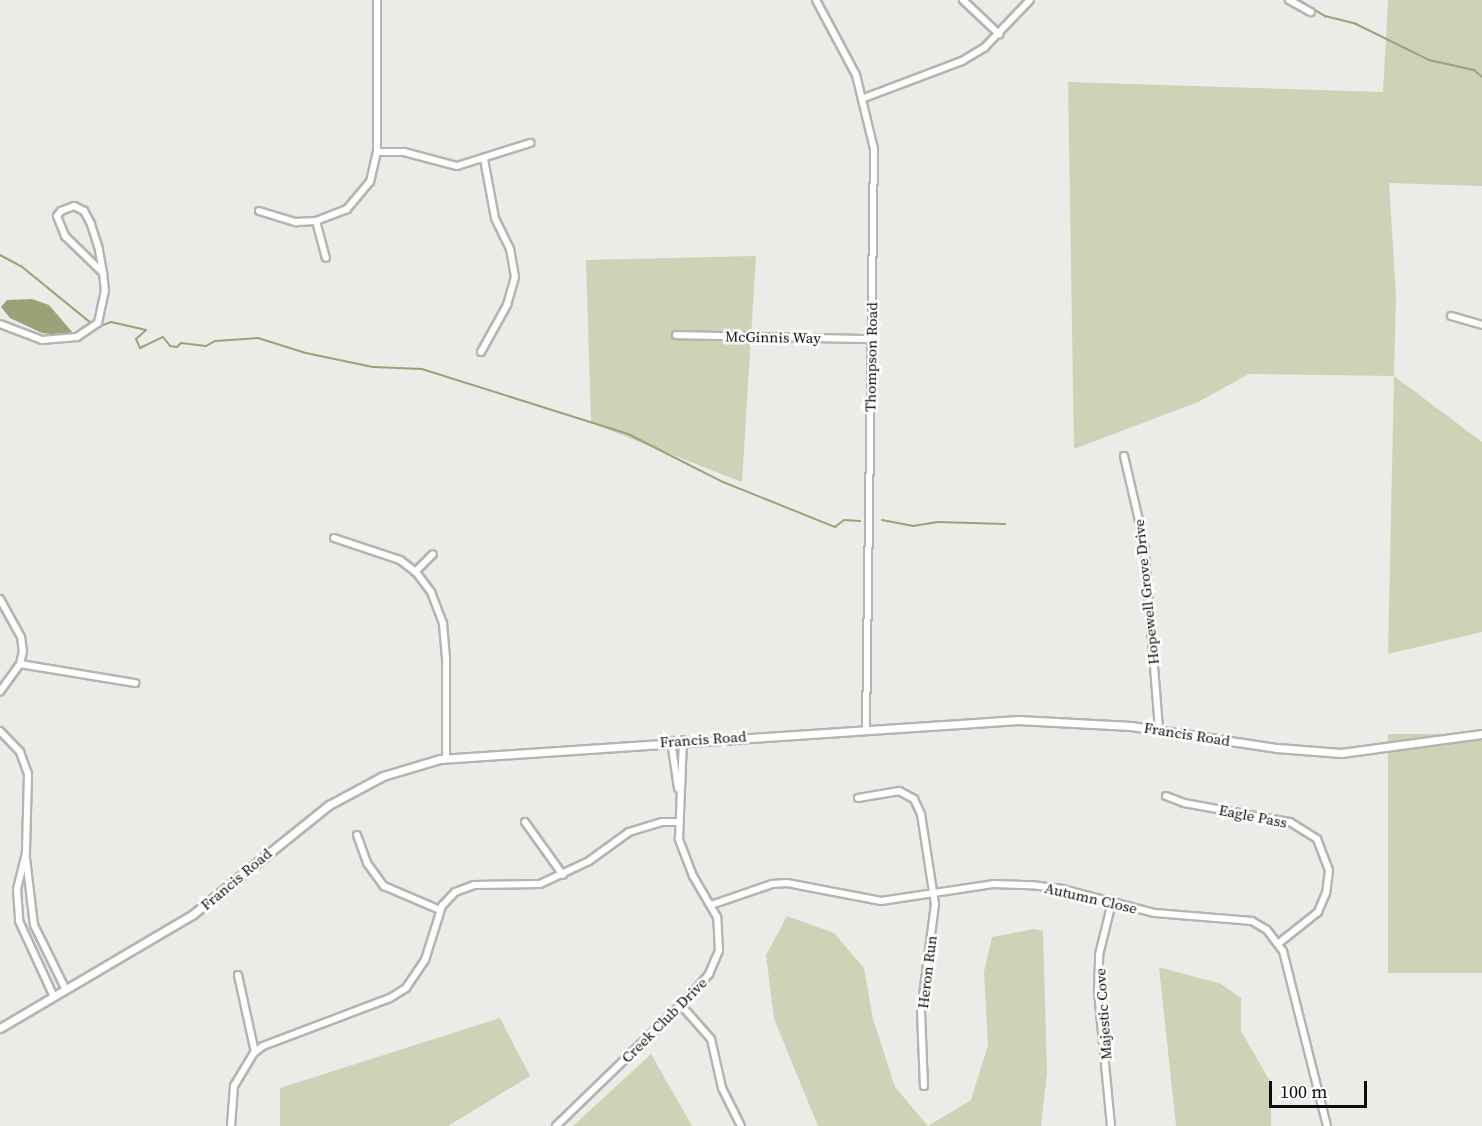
<!DOCTYPE html>
<style>
body{margin:0}
#map{position:relative;width:1482px;height:1126px;overflow:hidden;background:#ebece7;font-family:"Source Serif 4",serif}
div>[style]{position:absolute}
.green>*{inset:0;background:#cdd3b6;transform-origin:0 0}
.water>*{inset:0;background:#9aa377}
.stream>*{height:2px;margin:-1px;padding:0 1px;transform-origin:1px;border-radius:1px;background:#9aa377}
.roads{filter:drop-shadow(2px 0 #b3b5b0) drop-shadow(-2px 0 #b3b5b0) drop-shadow(0 2px #b3b5b0) drop-shadow(0 -2px #b3b5b0)}
.minor>*{height:6px;margin:-3px;padding:0 3px;transform-origin:3px;border-radius:3px;background:#fff}
.tertiary>*{height:7px;margin:-3.5px;padding:0 3.5px;transform-origin:3.5px;border-radius:3.5px;background:#fff}
span{translate:-50% -50%;white-space:nowrap;text-align:center;line-height:1.15;-webkit-text-stroke:5px #fff;paint-order:stroke}
.street-label{font-size:15px;color:#0c0c0b}
.scale{position:absolute;left:1269px;top:1081px;width:98px;height:27px;box-sizing:border-box;border:3px solid #0c0c0b;border-top:0;padding-left:8px;font-size:18px;line-height:21px;white-space:nowrap;color:#0c0c0b;-webkit-text-stroke:4px #fff;paint-order:stroke}
</style>
<div id="map">
<div class="green">
<i style="clip-path:polygon(1388px 0,1482px 0,1482px 186px,1389px 183px,1396px 295px,1394px 376px,1482px 442px,1482px 632px,1388px 654px,1394px 376px,1249px 374px,1198px 402px,1074px 449px,1068px 82px,1383px 92px)"></i>
<i style="clip-path:polygon(756px 256px,742px 482px,591px 423px,586px 260px)"></i>
<i style="left:1482px;top:734px;width:239px;height:94px;rotate:90deg"></i>
<i style="clip-path:polygon(787px 916px,834px 933px,864px 968px,873px 1019px,895px 1087px,928px 1126px,971px 1100px,988px 1045px,984px 972px,992px 937px,1035px 929px,1043px 931px,1047px 1072px,1041px 1126px,818px 1126px,774px 1019px,766px 955px)"></i>
<i style="clip-path:polygon(1159px 967px,1221px 984px,1241px 998px,1241px 1031px,1271px 1083px,1271px 1126px,1176px 1126px)"></i>
<i style="clip-path:polygon(500px 1018px,530px 1076px,448px 1126px,280px 1126px,280px 1088px)"></i>
<i style="clip-path:polygon(651px 1054px,692px 1126px,573px 1126px)"></i>
</div>
<div class="water">
<i style="clip-path:polygon(32px 299px,49px 305px,73px 333px,67px 336px,42px 333px,10px 318px,1px 307px,7px 300px)"></i>
</div>
<div class="stream">
<i style="left:1299px;top:0;width:31px;rotate:32deg"></i>
<i style="left:1325px;top:16px;width:30px;rotate:14deg"></i>
<i style="left:1354px;top:23px;width:84px;rotate:26.3deg"></i>
<i style="left:1429px;top:60px;width:46px;rotate:12.5deg"></i>
<i style="left:1474px;top:70px;width:11px;rotate:41deg"></i>
<i style="left:0;top:255px;width:24px;rotate:28deg"></i>
<i style="left:21px;top:266px;width:92px;rotate:39.2deg"></i>
<i style="left:92px;top:324px;width:7px;rotate:27deg"></i>
<i style="left:98px;top:327px;width:14px;rotate:-21deg"></i>
<i style="left:111px;top:322px;width:36px;rotate:13deg"></i>
<i style="left:146px;top:330px;width:13px;rotate:138deg"></i>
<i style="left:136px;top:339px;width:10px;rotate:66deg"></i>
<i style="left:140px;top:348px;width:25px;rotate:-26deg"></i>
<i style="left:163px;top:337px;width:11px;rotate:52deg"></i>
<i style="left:170px;top:346px;width:7px;rotate:8deg"></i>
<i style="left:177px;top:347px;width:6px;rotate:-45deg"></i>
<i style="left:181px;top:343px;width:25px;rotate:7deg"></i>
<i style="left:206px;top:346px;width:10px;rotate:-29deg"></i>
<i style="left:215px;top:341px;width:43px;rotate:-4deg"></i>
<i style="left:258px;top:338px;width:50px;rotate:17.4deg"></i>
<i style="left:306px;top:353px;width:68px;rotate:11.8deg"></i>
<i style="left:373px;top:367px;width:49px;rotate:2.3deg"></i>
<i style="left:422px;top:369px;width:216px;rotate:17.5deg"></i>
<i style="left:628px;top:434px;width:106px;rotate:26.8deg"></i>
<i style="left:723px;top:482px;width:121px;rotate:21.9deg"></i>
<i style="left:835px;top:527px;width:11px;rotate:-38deg"></i>
<i style="left:844px;top:520px;width:16px;rotate:4deg"></i>
<i style="left:882px;top:520px;width:32px;rotate:11deg"></i>
<i style="left:913px;top:526px;width:25px;rotate:-9deg"></i>
<i style="left:938px;top:522px;width:67px;rotate:1.7deg"></i>
</div>
<div class="roads">
<div class="minor">
<i style="left:816px;top:0;width:85px;rotate:61.9deg"></i>
<i style="left:856px;top:75px;width:76px;rotate:76.3deg"></i>
<i style="left:874px;top:149px;width:579px;rotate:90.79deg"></i>
<i style="left:963px;top:0;width:50px;rotate:43.4deg"></i>
<i style="left:1289px;top:0;width:25px;rotate:29deg"></i>
<i style="left:864px;top:98px;width:105px;rotate:-20.7deg"></i>
<i style="left:962px;top:61px;width:26px;rotate:-31deg"></i>
<i style="left:984px;top:48px;width:66px;rotate:-46.2deg"></i>
<i style="left:377px;top:152px;width:27px"></i>
<i style="left:404px;top:152px;width:55px;rotate:14.8deg"></i>
<i style="left:457px;top:166px;width:77px;rotate:-17.5deg"></i>
<i style="left:259px;top:211px;width:39px;rotate:17deg"></i>
<i style="left:296px;top:222px;width:20px;rotate:-3deg"></i>
<i style="left:316px;top:221px;width:33px;rotate:-21deg"></i>
<i style="left:347px;top:209px;width:35px;rotate:-50deg"></i>
<i style="left:370px;top:182px;width:31px;rotate:-77deg"></i>
<i style="left:377px;top:152px;width:152px;rotate:-90deg"></i>
<i style="left:316px;top:221px;width:38px;rotate:75deg"></i>
<i style="left:1451px;top:316px;width:32px;rotate:16deg"></i>
<i style="left:0;top:324px;width:45px;rotate:20.9deg"></i>
<i style="left:42px;top:340px;width:35px;rotate:-5deg"></i>
<i style="left:77px;top:337px;width:25px;rotate:-34deg"></i>
<i style="left:98px;top:323px;width:33px;rotate:-78deg"></i>
<i style="left:105px;top:291px;width:18px;rotate:-96deg"></i>
<i style="left:103px;top:273px;width:27px;rotate:-100deg"></i>
<i style="left:98px;top:246px;width:23px;rotate:-108deg"></i>
<i style="left:91px;top:224px;width:15px;rotate:-118deg"></i>
<i style="left:84px;top:211px;width:11px;rotate:-153deg"></i>
<i style="left:74px;top:206px;width:14px;rotate:159deg"></i>
<i style="left:61px;top:211px;width:6px;rotate:129deg"></i>
<i style="left:57px;top:216px;width:22px;rotate:68deg"></i>
<i style="left:65px;top:236px;width:53px;rotate:44.2deg"></i>
<i style="left:676px;top:335px;width:195px;rotate:1.2deg"></i>
<i style="left:481px;top:352px;width:54px;rotate:-61deg"></i>
<i style="left:507px;top:305px;width:29px;rotate:-74deg"></i>
<i style="left:515px;top:277px;width:28px;rotate:-100deg"></i>
<i style="left:510px;top:249px;width:34px;rotate:-116deg"></i>
<i style="left:495px;top:218px;width:60px;rotate:-100.6deg"></i>
<i style="left:1124px;top:456px;width:88px;rotate:76.9deg"></i>
<i style="left:1144px;top:542px;width:189px;rotate:85.4deg"></i>
<i style="left:334px;top:538px;width:70px;rotate:18.4deg"></i>
<i style="left:400px;top:560px;width:20px;rotate:37deg"></i>
<i style="left:416px;top:572px;width:25px;rotate:53deg"></i>
<i style="left:431px;top:592px;width:34px;rotate:69deg"></i>
<i style="left:443px;top:624px;width:35px;rotate:85deg"></i>
<i style="left:446px;top:659px;width:99px;rotate:90deg"></i>
<i style="left:415px;top:572px;width:25px;rotate:-45deg"></i>
<i style="left:0;top:599px;width:43px;rotate:61.1deg"></i>
<i style="left:21px;top:637px;width:14px;rotate:82deg"></i>
<i style="left:23px;top:651px;width:13px;rotate:103deg"></i>
<i style="left:20px;top:664px;width:34px;rotate:126deg"></i>
<i style="left:20px;top:664px;width:117px;rotate:9.4deg"></i>
<i style="left:0;top:731px;width:29px;rotate:46deg"></i>
<i style="left:20px;top:752px;width:23px;rotate:70deg"></i>
<i style="left:28px;top:774px;width:79px;rotate:91.5deg"></i>
<i style="left:26px;top:853px;width:37px;rotate:104deg"></i>
<i style="left:17px;top:889px;width:32px;rotate:86deg"></i>
<i style="left:19px;top:921px;width:84px;rotate:65.3deg"></i>
<i style="left:671px;top:741px;width:48px;rotate:81.5deg"></i>
<i style="left:1166px;top:796px;width:19px;rotate:21deg"></i>
<i style="left:1184px;top:803px;width:108px;rotate:10.2deg"></i>
<i style="left:1290px;top:822px;width:32px;rotate:32deg"></i>
<i style="left:1317px;top:839px;width:33px;rotate:69deg"></i>
<i style="left:1329px;top:870px;width:23px;rotate:97deg"></i>
<i style="left:1326px;top:893px;width:21px;rotate:113deg"></i>
<i style="left:1318px;top:912px;width:50px;rotate:141.5deg"></i>
<i style="left:858px;top:798px;width:42px;rotate:-9.7deg"></i>
<i style="left:899px;top:791px;width:17px;rotate:28deg"></i>
<i style="left:914px;top:799px;width:17px;rotate:65deg"></i>
<i style="left:921px;top:814px;width:91px;rotate:81.2deg"></i>
<i style="left:935px;top:904px;width:109px;rotate:97.4deg"></i>
<i style="left:921px;top:1012px;width:74px;rotate:87.7deg"></i>
<i style="left:525px;top:822px;width:65px;rotate:54.4deg"></i>
<i style="left:357px;top:835px;width:30px;rotate:70deg"></i>
<i style="left:367px;top:863px;width:29px;rotate:54deg"></i>
<i style="left:384px;top:886px;width:61px;rotate:23.2deg"></i>
<i style="left:26px;top:858px;width:67px;rotate:83.2deg"></i>
<i style="left:34px;top:925px;width:72px;rotate:63.8deg"></i>
<i style="left:711px;top:905px;width:65px;rotate:-19deg"></i>
<i style="left:772px;top:884px;width:15px;rotate:-4deg"></i>
<i style="left:787px;top:883px;width:96px;rotate:10.8deg"></i>
<i style="left:881px;top:901px;width:113px;rotate:-8.6deg"></i>
<i style="left:993px;top:884px;width:38px;rotate:2deg"></i>
<i style="left:1031px;top:885px;width:31px;rotate:7deg"></i>
<i style="left:1062px;top:889px;width:96px;rotate:14.5deg"></i>
<i style="left:1155px;top:913px;width:97px;rotate:4.7deg"></i>
<i style="left:1252px;top:921px;width:17px;rotate:31deg"></i>
<i style="left:1267px;top:930px;width:26px;rotate:53deg"></i>
<i style="left:1283px;top:951px;width:180px;rotate:75.9deg"></i>
<i style="left:238px;top:975px;width:79px;rotate:77.6deg"></i>
<i style="left:681px;top:1005px;width:45px;rotate:48.6deg"></i>
<i style="left:711px;top:1039px;width:50px;rotate:77.3deg"></i>
<i style="left:722px;top:1088px;width:42px;rotate:63.4deg"></i>
<i style="left:231px;top:1126px;width:40px;rotate:-85.7deg"></i>
<i style="left:234px;top:1086px;width:39px;rotate:-59deg"></i>
<i style="left:254px;top:1053px;width:11px;rotate:-38deg"></i>
<i style="left:263px;top:1046px;width:136px;rotate:-20.7deg"></i>
<i style="left:390px;top:998px;width:19px;rotate:-32deg"></i>
<i style="left:406px;top:988px;width:34px;rotate:-56deg"></i>
<i style="left:425px;top:960px;width:57px;rotate:-72.5deg"></i>
<i style="left:442px;top:906px;width:19px;rotate:-47deg"></i>
<i style="left:455px;top:892px;width:20px;rotate:-20deg"></i>
<i style="left:474px;top:885px;width:66px;rotate:-0.9deg"></i>
<i style="left:540px;top:884px;width:54px;rotate:-25.1deg"></i>
<i style="left:589px;top:861px;width:49px;rotate:-35.9deg"></i>
<i style="left:629px;top:832px;width:34px;rotate:-17deg"></i>
<i style="left:662px;top:822px;width:16px"></i>
<i style="left:556px;top:1126px;width:187px;rotate:-44.1deg"></i>
<i style="left:690px;top:996px;width:29px;rotate:-49deg"></i>
<i style="left:709px;top:974px;width:25px;rotate:-67deg"></i>
<i style="left:719px;top:951px;width:34px;rotate:-93deg"></i>
<i style="left:717px;top:917px;width:48px;rotate:-120.3deg"></i>
<i style="left:693px;top:876px;width:40px;rotate:-111deg"></i>
<i style="left:679px;top:839px;width:99px;rotate:-87.7deg"></i>
<i style="left:1111px;top:1126px;width:136px;rotate:-95.5deg"></i>
<i style="left:1098px;top:991px;width:36px;rotate:-88deg"></i>
<i style="left:1099px;top:955px;width:55px;rotate:-76.2deg"></i>
</div>
<div class="tertiary">
<i style="left:0;top:1028px;width:223px;rotate:-30.5deg"></i>
<i style="left:192px;top:915px;width:176px;rotate:-38.8deg"></i>
<i style="left:329px;top:805px;width:61px;rotate:-28.2deg"></i>
<i style="left:383px;top:776px;width:59px;rotate:-16.6deg"></i>
<i style="left:440px;top:759px;width:579px;rotate:-3.86deg"></i>
<i style="left:1018px;top:720px;width:113px;rotate:3deg"></i>
<i style="left:1131px;top:726px;width:148px;rotate:8.6deg"></i>
<i style="left:1277px;top:748px;width:64px;rotate:4.5deg"></i>
<i style="left:1341px;top:753px;width:142px;rotate:-7.7deg"></i>
</div>
</div>
<div class="street-label">
<span style="left:773px;top:337px;rotate:1deg">McGinnis Way</span>
<span style="left:871px;top:357px;rotate:-89deg">Thompson Road</span>
<span style="left:1146px;top:592px;rotate:-96deg">Hopewell Grove Drive</span>
<span style="left:1187px;top:734px;rotate:9deg">Francis Road</span>
<span style="left:703px;top:739px;rotate:-4deg">Francis Road</span>
<span style="left:1253px;top:816px;rotate:11deg">Eagle Pass</span>
<span style="left:236px;top:879px;rotate:-40deg">Francis Road</span>
<span style="left:1091px;top:898px;rotate:13deg">Autumn Close</span>
<span style="left:927px;top:972px;rotate:-83deg">Heron Run</span>
<span style="left:1103px;top:1014px;rotate:-94deg">Majestic Cove</span>
<span style="left:664px;top:1020px;rotate:-45deg">Creek Club Drive</span>
</div>
<div class="scale">100 m</div>
</div>
